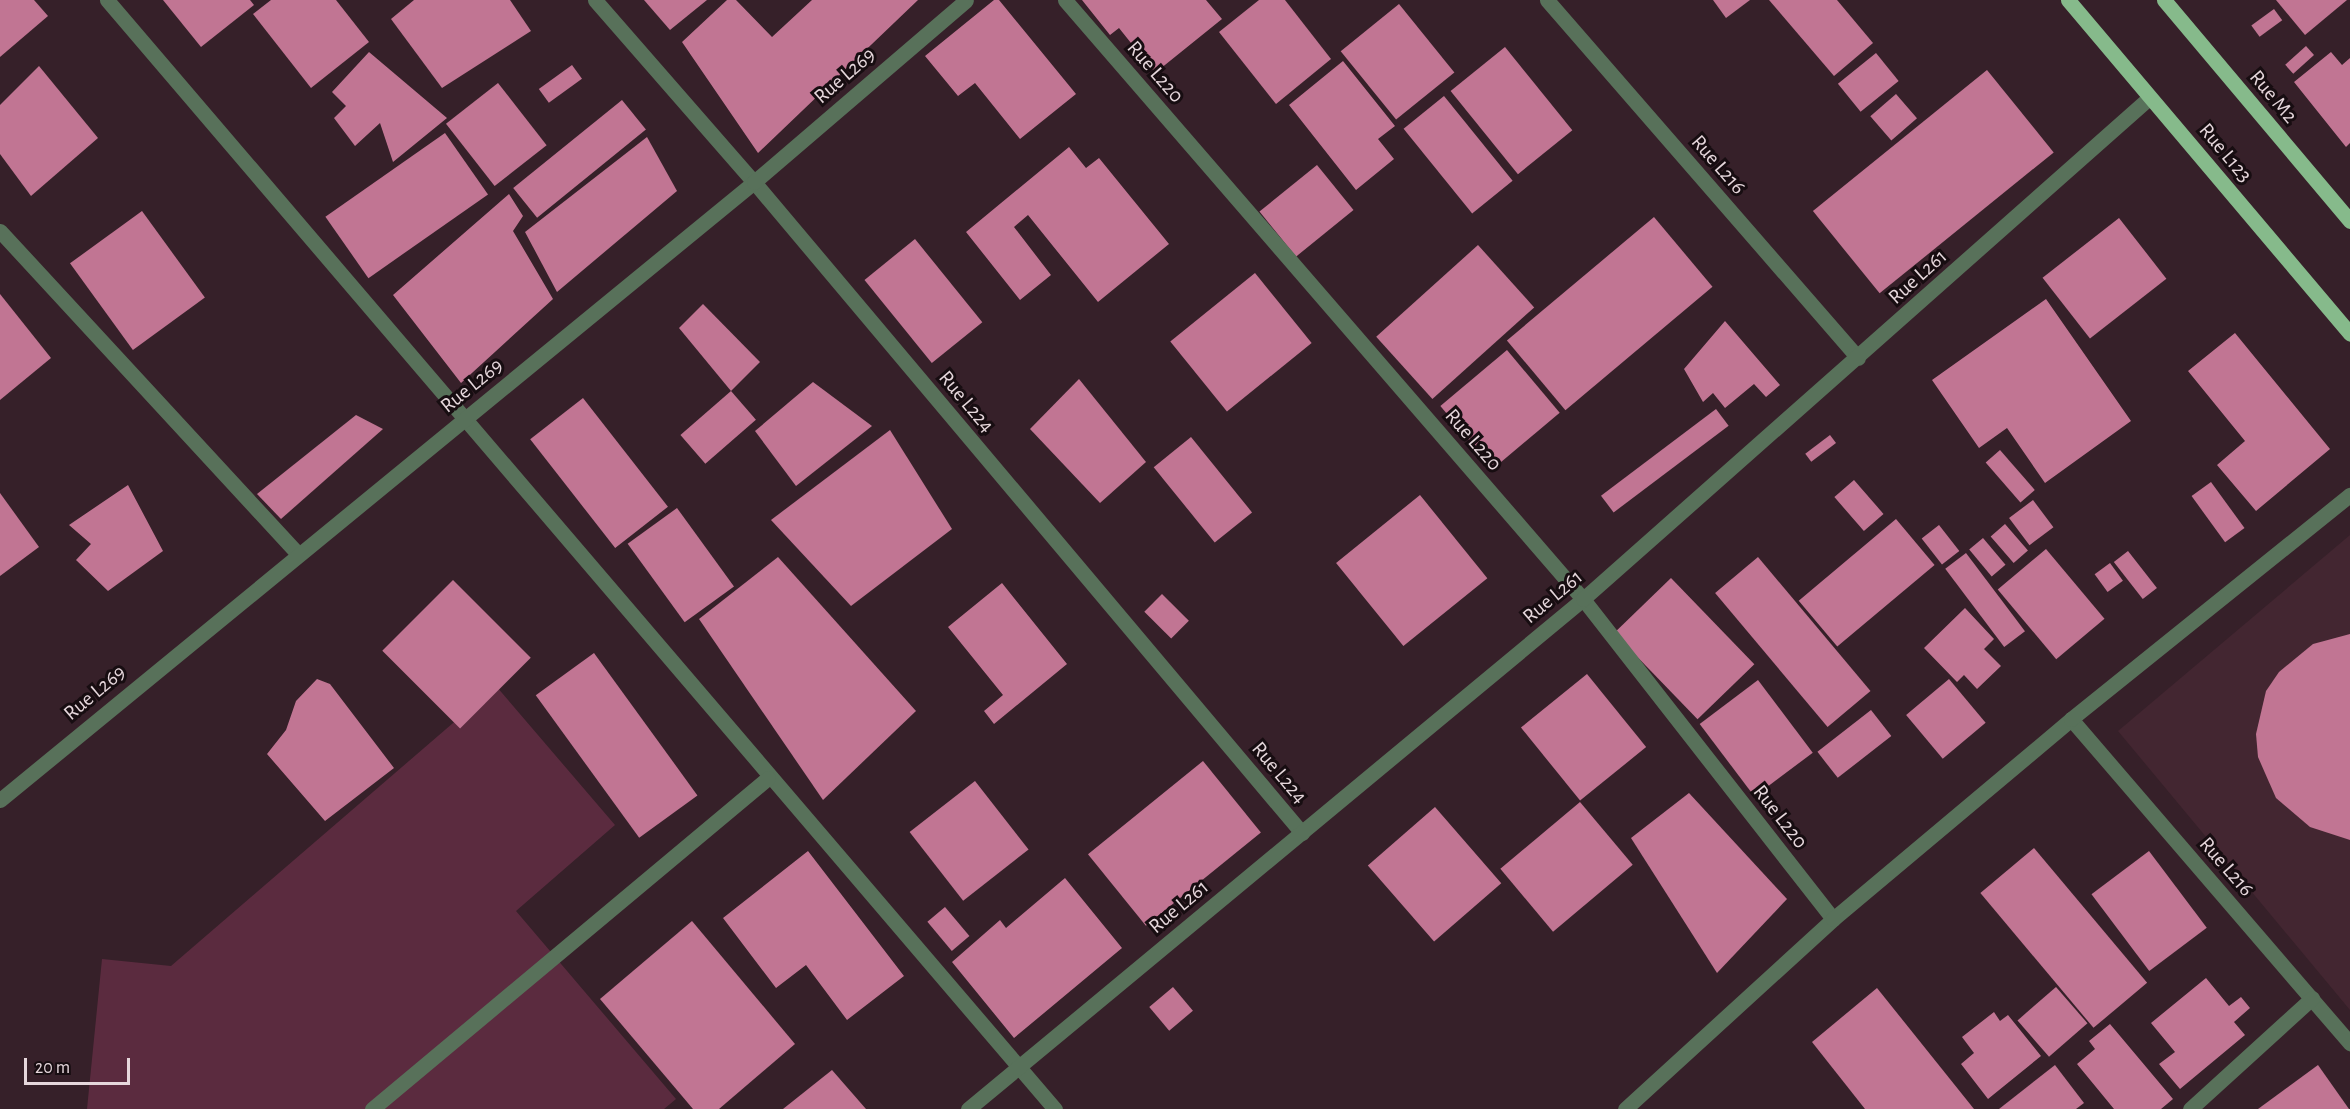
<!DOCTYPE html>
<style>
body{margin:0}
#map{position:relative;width:2350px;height:1109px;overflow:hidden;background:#362029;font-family:"Alegreya Sans",sans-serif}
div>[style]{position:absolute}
.built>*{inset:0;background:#432631}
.green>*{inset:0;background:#5b2b3f}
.building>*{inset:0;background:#c17593;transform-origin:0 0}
.minor>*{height:15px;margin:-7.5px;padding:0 7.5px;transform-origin:7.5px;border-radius:7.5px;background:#58715a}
.major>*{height:15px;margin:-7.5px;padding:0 7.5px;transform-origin:7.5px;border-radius:7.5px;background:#86ba8b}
span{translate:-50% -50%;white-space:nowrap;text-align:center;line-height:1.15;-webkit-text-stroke:6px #170d11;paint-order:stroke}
.street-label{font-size:21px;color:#e6d7dc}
.scale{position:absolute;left:24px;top:1058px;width:106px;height:27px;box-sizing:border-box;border:3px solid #e6d7dc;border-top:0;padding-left:8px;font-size:18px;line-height:21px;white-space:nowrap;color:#e6d7dc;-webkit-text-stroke:4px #170d11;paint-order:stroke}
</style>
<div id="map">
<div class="built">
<i style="clip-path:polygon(2350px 535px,2350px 1010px,2118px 731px)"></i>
</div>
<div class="green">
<i style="clip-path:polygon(496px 686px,615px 825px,516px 911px,676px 1099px,664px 1109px,87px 1109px,102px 959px,171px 966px)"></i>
</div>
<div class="building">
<i style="clip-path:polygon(0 0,34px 0,48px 16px,0 57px)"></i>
<i style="clip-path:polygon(163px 0,250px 0,254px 5px,201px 47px)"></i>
<i style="clip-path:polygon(271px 0,336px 0,369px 42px,311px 88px,253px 14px)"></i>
<i style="clip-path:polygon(414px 0,510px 0,531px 31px,442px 88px,391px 19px)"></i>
<i style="clip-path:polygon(644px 0,707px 0,670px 30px)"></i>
<i style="clip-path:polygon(727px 0,736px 0,772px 37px,812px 0,918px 0,758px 153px,682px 42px)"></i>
<i style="clip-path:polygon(994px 0,999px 0,1076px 94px,1020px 139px,975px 83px,958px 96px,925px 56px)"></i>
<i style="clip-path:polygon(1082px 0,1206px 0,1222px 19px,1155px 73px,1119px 28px,1110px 35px)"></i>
<i style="clip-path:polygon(1259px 0,1285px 0,1331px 59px,1276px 104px,1219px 32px)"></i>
<i style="clip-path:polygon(1713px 0,1750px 0,1726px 18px)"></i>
<i style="clip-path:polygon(1769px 0,1837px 0,1873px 43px,1834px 76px)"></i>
<i style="clip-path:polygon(2276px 0,2347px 0,2305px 35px)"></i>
<i style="left:1399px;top:4px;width:88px;height:75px;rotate:51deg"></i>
<i style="left:2274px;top:9px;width:14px;height:28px;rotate:54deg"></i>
<i style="left:2306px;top:46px;width:12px;height:28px;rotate:48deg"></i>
<i style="left:1505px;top:47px;width:107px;height:70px;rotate:51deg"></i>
<i style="clip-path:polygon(369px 52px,447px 118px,393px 162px,380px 123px,355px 146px,334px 118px,346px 106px,332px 92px)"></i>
<i style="clip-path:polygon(2331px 52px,2342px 65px,2350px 58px,2350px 143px,2346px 147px,2294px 82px)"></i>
<i style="left:1876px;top:53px;width:36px;height:49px;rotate:51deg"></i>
<i style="clip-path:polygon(1343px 61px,1395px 126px,1378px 139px,1394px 159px,1356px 190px,1289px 105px)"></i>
<i style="left:572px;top:65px;width:17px;height:41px;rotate:54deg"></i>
<i style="clip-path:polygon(39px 66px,98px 138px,31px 196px,0 154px,0 105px)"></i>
<i style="left:1987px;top:70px;width:106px;height:224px;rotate:51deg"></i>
<i style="left:498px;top:83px;width:79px;height:66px;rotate:52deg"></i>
<i style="left:1896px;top:94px;width:32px;height:34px;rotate:49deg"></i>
<i style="left:1444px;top:96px;width:109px;height:52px;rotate:51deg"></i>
<i style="left:622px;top:100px;width:38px;height:140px;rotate:51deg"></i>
<i style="left:445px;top:133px;width:75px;height:146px;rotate:55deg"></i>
<i style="clip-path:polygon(647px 137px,677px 191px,557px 292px,525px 232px)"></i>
<i style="clip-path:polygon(1069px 147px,1086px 168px,1099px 158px,1169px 244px,1098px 302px,1028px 215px,1014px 227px,1051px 275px,1020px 300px,966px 232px)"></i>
<i style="left:1317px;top:165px;width:58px;height:74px;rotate:51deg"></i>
<i style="clip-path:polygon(509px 194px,523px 216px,513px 231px,553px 299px,461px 383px,393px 295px)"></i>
<i style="left:142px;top:211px;width:107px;height:89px;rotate:54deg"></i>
<i style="left:1654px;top:217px;width:91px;height:192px;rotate:50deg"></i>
<i style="left:2119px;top:218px;width:77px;height:97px;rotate:52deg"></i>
<i style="left:915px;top:239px;width:107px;height:65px;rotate:51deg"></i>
<i style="left:1478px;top:245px;width:84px;height:137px;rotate:48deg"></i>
<i style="left:1255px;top:273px;width:90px;height:109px;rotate:51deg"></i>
<i style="clip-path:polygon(0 294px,51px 358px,0 400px)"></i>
<i style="clip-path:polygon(2046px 299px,2131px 421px,2045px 483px,2007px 428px,1979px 448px,1932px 380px)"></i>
<i style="clip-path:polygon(703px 304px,760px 362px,731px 391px,679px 328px)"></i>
<i style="clip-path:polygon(1725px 321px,1780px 385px,1766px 397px,1754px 384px,1725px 408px,1713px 393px,1703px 402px,1684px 369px)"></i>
<i style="clip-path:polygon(2235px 333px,2330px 449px,2256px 511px,2217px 465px,2245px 441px,2188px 371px)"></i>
<i style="left:1507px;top:350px;width:82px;height:87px;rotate:50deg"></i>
<i style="clip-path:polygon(1079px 379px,1146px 462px,1100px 503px,1030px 429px)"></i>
<i style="clip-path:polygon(813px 382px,872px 426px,796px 486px,755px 431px)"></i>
<i style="left:731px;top:391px;width:38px;height:67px;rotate:49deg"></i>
<i style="left:583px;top:398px;width:138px;height:67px;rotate:52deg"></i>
<i style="left:1716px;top:409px;width:21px;height:144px;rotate:53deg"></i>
<i style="clip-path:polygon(356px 415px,383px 429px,281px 519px,257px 494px)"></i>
<i style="clip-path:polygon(890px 430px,952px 529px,851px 606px,771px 520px)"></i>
<i style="left:1830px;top:435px;width:10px;height:31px;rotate:53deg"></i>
<i style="left:1191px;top:437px;width:97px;height:48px;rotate:51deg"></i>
<i style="left:2000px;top:450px;width:53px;height:19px;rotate:49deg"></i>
<i style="left:1854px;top:480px;width:45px;height:26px;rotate:49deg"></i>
<i style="left:2211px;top:482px;width:57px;height:24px;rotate:54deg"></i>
<i style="clip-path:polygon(128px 485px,163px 551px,108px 591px,76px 560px,91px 544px,69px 525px)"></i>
<i style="clip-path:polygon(0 493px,39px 547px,0 576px)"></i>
<i style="left:1420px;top:495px;width:107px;height:108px;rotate:51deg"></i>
<i style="left:2033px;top:500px;width:34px;height:30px;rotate:53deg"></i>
<i style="left:677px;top:508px;width:97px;height:61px;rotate:54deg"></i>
<i style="left:1896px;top:519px;width:60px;height:127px;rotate:50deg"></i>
<i style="left:2005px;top:524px;width:35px;height:19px;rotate:49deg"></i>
<i style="left:1939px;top:525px;width:33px;height:22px;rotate:52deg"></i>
<i style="left:1983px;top:538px;width:35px;height:18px;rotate:50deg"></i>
<i style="left:2046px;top:549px;width:91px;height:63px;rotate:50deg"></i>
<i style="left:2128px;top:551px;width:47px;height:18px;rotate:52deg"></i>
<i style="left:1966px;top:553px;width:98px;height:26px;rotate:53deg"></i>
<i style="clip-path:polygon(778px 557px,916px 711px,823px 800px,699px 619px)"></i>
<i style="left:1758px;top:557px;width:175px;height:56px;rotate:50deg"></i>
<i style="left:2110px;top:563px;width:22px;height:19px;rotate:54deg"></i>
<i style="left:1671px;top:578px;width:120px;height:79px;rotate:46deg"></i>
<i style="left:453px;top:580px;width:110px;height:100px;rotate:45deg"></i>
<i style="clip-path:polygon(1002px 583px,1067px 664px,994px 724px,984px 711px,1003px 695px,948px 627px)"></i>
<i style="left:1162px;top:594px;width:38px;height:25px;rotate:45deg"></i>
<i style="clip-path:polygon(1965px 608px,1994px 639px,1984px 649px,2001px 666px,1977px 689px,1964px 675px,1957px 682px,1924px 648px)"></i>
<i style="clip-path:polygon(2350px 634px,2350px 840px,2310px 827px,2276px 798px,2258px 757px,2256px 734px,2266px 691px,2279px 672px,2313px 644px)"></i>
<i style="left:594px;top:653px;width:176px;height:72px;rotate:54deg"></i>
<i style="left:1587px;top:674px;width:94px;height:85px;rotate:51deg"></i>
<i style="clip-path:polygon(317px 679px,330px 684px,394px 768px,325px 821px,267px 754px,286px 730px,296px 701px)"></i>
<i style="left:1949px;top:679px;width:57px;height:56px;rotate:50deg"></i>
<i style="left:1758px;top:680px;width:91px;height:73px;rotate:53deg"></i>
<i style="left:1871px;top:710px;width:33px;height:68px;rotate:52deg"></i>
<i style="left:1203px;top:761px;width:92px;height:148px;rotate:51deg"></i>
<i style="left:975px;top:781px;width:87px;height:83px;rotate:52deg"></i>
<i style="clip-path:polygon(1689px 793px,1787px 899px,1717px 973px,1631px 838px)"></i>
<i style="left:1580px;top:802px;width:82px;height:104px;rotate:50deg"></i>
<i style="left:1435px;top:807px;width:101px;height:89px;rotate:49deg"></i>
<i style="left:2034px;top:848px;width:176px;height:70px;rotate:50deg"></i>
<i style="clip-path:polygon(808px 851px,904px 976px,847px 1020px,806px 965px,776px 988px,723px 918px)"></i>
<i style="left:2149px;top:851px;width:96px;height:72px;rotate:53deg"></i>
<i style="clip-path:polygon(1065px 878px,1122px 948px,1014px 1038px,952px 962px,1000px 920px,1006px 928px)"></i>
<i style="left:945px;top:907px;width:38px;height:23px;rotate:50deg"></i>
<i style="clip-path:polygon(692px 921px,795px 1044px,719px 1109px,693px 1109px,600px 999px)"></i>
<i style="clip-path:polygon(2206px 978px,2229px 1006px,2241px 997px,2250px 1008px,2234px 1022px,2245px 1035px,2180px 1089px,2159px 1064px,2175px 1052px,2151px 1023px)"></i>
<i style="left:1173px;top:987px;width:31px;height:31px;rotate:50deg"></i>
<i style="left:2056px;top:987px;width:48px;height:51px;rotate:49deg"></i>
<i style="clip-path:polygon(1877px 988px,1974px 1109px,1865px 1109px,1812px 1042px)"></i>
<i style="clip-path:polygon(1994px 1012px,2000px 1021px,2008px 1015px,2041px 1056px,1988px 1099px,1961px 1064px,1974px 1053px,1962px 1037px)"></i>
<i style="clip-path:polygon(2110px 1024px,2173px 1099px,2161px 1109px,2114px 1109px,2077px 1064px,2095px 1049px,2089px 1041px)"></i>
<i style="clip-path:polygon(2055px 1065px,2084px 1103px,2076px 1109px,1999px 1109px)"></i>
<i style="clip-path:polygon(2318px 1065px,2349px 1109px,2258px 1109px)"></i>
<i style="clip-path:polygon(832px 1070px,866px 1109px,783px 1109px)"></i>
</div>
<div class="minor">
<i style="left:107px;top:0;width:1459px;rotate:49.48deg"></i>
<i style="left:595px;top:0;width:242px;rotate:48.9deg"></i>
<i style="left:754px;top:182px;width:851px;rotate:49.91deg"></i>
<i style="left:1065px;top:0;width:792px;rotate:49.15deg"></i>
<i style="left:1583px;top:599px;width:406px;rotate:52deg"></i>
<i style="left:1547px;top:0;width:474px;rotate:49deg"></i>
<i style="left:0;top:231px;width:438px;rotate:47.3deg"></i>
<i style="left:2071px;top:719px;width:428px;rotate:49.3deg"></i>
<i style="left:0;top:800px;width:975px;rotate:-39.34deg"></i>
<i style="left:754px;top:182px;width:279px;rotate:-40.6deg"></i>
<i style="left:372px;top:1109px;width:516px;rotate:-39.89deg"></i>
<i style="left:968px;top:1109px;width:799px;rotate:-39.67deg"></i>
<i style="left:1583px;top:599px;width:756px;rotate:-41.51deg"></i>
<i style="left:1625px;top:1109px;width:282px;rotate:-42.4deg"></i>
<i style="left:1833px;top:919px;width:311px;rotate:-40deg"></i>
<i style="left:2071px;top:719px;width:358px;rotate:-38.8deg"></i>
<i style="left:2190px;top:1109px;width:165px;rotate:-42.3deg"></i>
</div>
<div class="major">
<i style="left:2068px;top:0;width:437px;rotate:49.8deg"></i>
<i style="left:2164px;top:0;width:289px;rotate:49.9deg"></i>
</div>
<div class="street-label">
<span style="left:1155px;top:72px;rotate:49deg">Rue L220</span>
<span style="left:845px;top:76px;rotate:-41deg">Rue L269</span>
<span style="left:2273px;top:97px;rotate:50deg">Rue M2</span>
<span style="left:2225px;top:153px;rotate:50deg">Rue L123</span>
<span style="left:1718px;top:165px;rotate:49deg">Rue L216</span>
<span style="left:1918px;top:277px;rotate:-42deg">Rue L261</span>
<span style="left:472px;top:386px;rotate:-39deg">Rue L269</span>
<span style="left:966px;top:402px;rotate:50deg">Rue L224</span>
<span style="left:1473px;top:440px;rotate:49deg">Rue L220</span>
<span style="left:1553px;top:597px;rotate:-40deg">Rue L261</span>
<span style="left:95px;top:693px;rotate:-40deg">Rue L269</span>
<span style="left:1279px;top:773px;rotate:50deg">Rue L224</span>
<span style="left:1780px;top:817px;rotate:52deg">Rue L220</span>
<span style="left:2226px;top:867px;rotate:49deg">Rue L216</span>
<span style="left:1179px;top:907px;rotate:-40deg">Rue L261</span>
</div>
<div class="scale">20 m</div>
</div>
